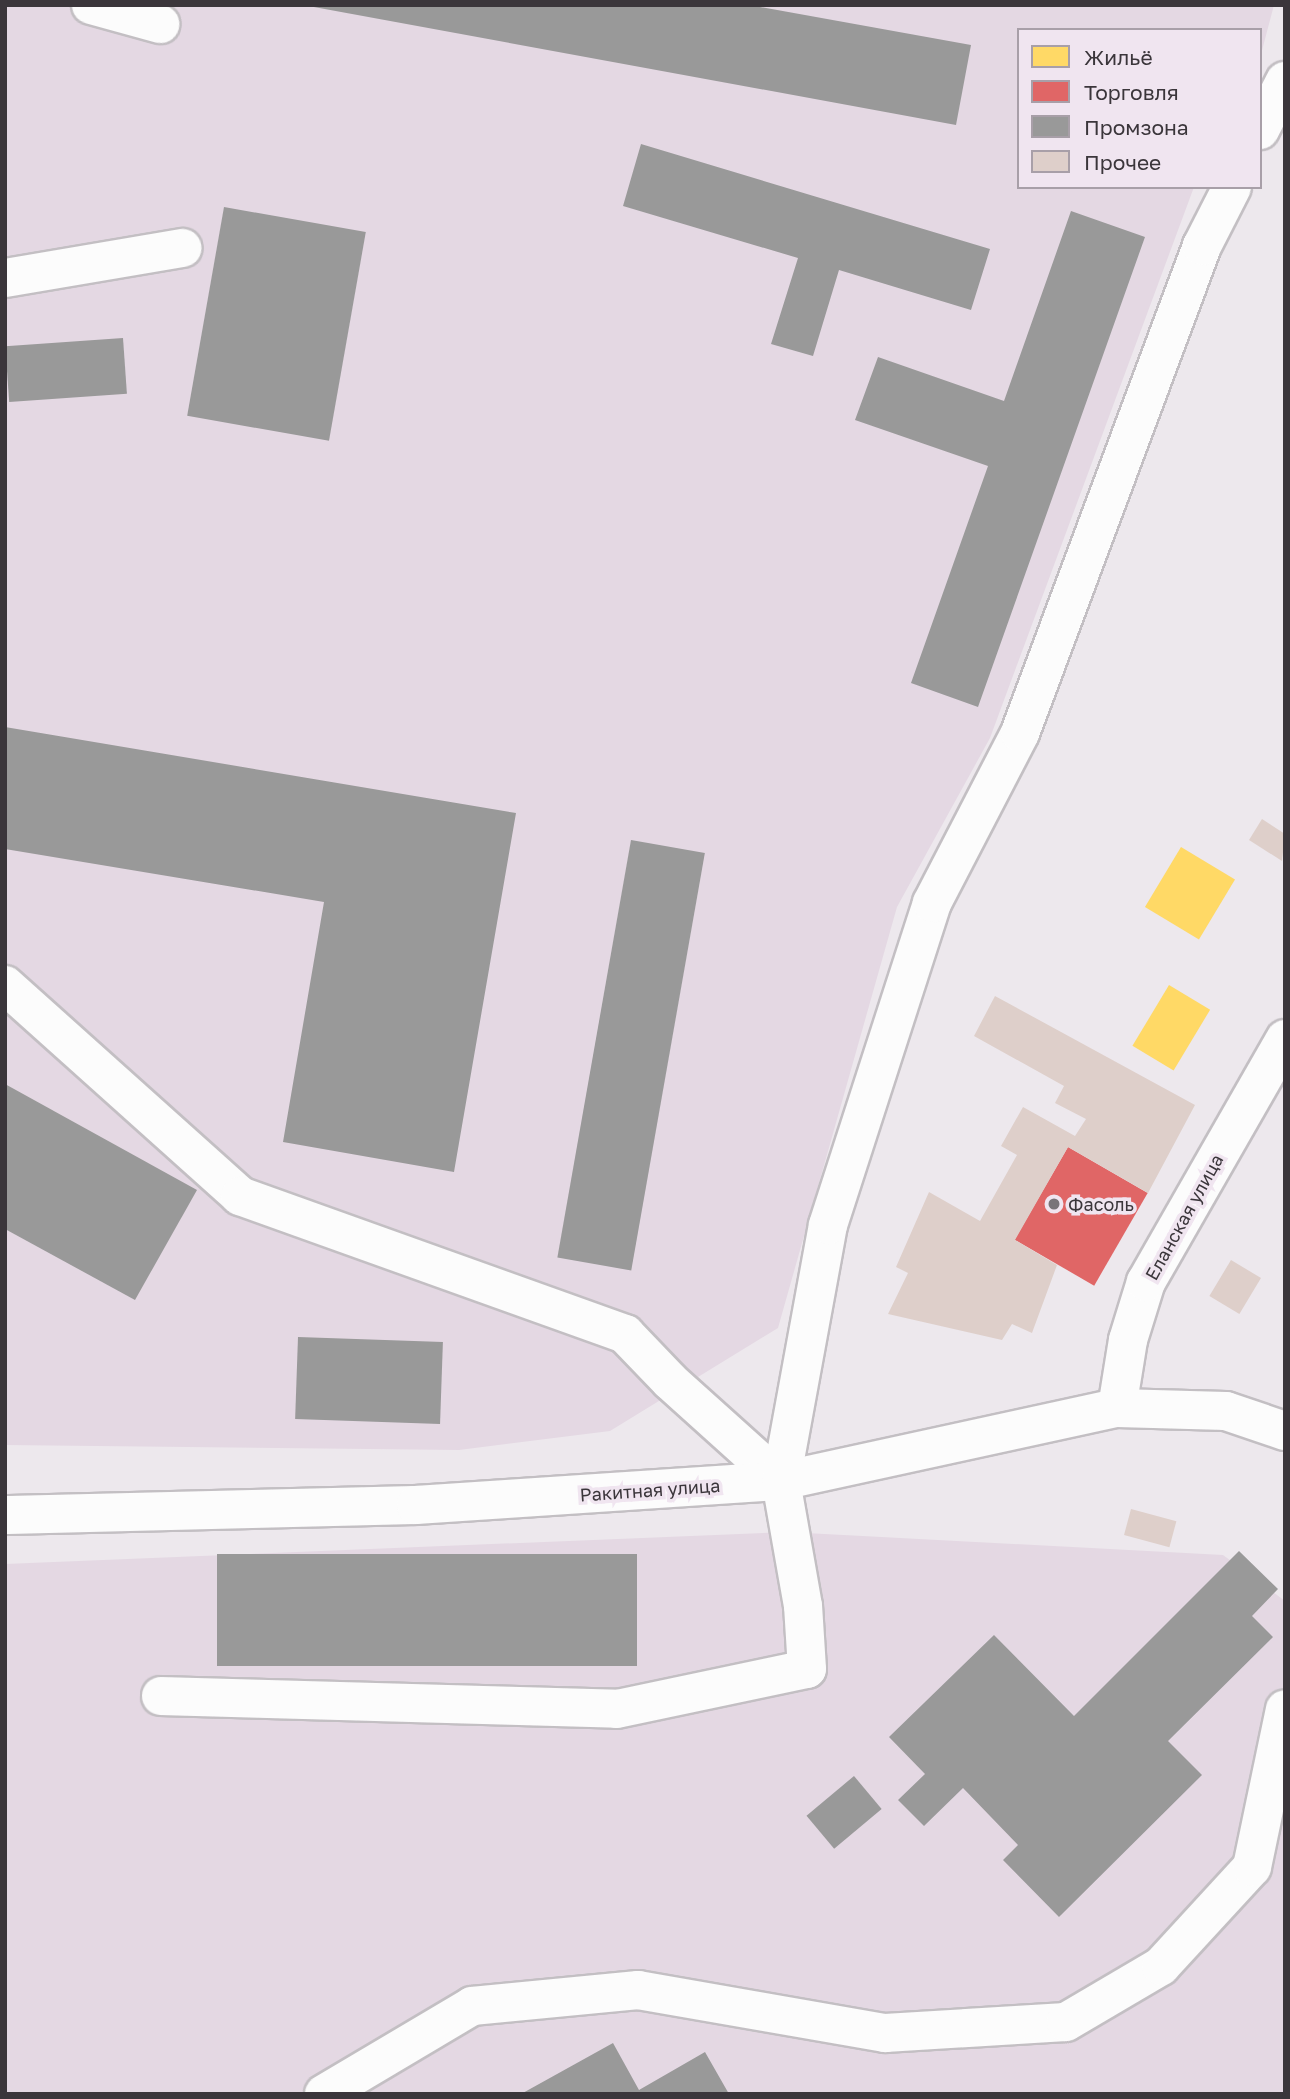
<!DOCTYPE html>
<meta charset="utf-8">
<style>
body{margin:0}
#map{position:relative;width:1290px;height:2099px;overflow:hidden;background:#ede8ed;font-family:"Golos Text",sans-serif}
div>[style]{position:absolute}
.built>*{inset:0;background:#e4d8e3}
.homes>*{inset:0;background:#ffd966;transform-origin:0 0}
.shops>*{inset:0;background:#e06666;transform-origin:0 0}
.industry>*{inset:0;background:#999;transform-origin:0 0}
.building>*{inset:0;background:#decfca;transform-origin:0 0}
.roads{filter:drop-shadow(2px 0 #c3bfc3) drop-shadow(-2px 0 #c3bfc3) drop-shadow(0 2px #c3bfc3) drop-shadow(0 -2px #c3bfc3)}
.minor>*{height:38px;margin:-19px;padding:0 19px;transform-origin:19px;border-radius:19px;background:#fcfcfc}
.dots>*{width:19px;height:19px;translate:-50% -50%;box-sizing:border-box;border:4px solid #f0e5f0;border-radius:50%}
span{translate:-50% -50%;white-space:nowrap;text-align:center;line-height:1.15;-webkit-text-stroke:7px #f0e5f0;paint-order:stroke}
.poi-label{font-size:18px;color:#3b363b}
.left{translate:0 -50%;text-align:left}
.street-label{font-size:18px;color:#3b363b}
.frame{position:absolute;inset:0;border:7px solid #3b363b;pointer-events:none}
.legend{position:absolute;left:1017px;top:28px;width:245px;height:161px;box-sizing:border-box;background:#f0e5f0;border:2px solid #a89fa8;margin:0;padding:9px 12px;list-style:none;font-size:21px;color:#3b363b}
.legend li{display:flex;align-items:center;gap:14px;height:35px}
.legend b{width:35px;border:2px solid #a89fa8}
</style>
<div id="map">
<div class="built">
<i style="clip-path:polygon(5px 5px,1274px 5px,1260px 58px,1260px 30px,1019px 30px,1019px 187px,1194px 187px,990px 738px,897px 907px,778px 1328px,610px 1431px,459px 1450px,5px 1445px)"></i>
<i style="clip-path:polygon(787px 1532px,1223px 1555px,1285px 1601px,1285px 2094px,5px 2094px,5px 1564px)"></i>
</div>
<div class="homes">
<i style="left:1181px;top:847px;width:63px;height:70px;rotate:31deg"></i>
<i style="left:1169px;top:985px;width:48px;height:71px;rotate:31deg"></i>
</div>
<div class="shops">
<i style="left:1068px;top:1147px;width:92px;height:107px;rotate:30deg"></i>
</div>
<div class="industry">
<i style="clip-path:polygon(303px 5px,749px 5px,971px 45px,956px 125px)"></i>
<i style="clip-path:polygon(641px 144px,990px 249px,971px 310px,839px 270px,813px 356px,771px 344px,798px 258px,623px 206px)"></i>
<i style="left:224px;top:207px;width:144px;height:212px;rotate:10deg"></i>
<i style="clip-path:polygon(1071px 211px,1145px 237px,978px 707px,911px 683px,988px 466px,855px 420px,878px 357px,1004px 401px)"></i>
<i style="left:123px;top:338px;width:56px;height:118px;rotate:86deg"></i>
<i style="clip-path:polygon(5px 727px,516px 813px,454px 1172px,283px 1142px,324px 902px,5px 849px)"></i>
<i style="left:631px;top:840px;width:75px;height:424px;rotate:10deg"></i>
<i style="clip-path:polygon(5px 1084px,197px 1190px,135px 1300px,5px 1229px)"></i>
<i style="left:298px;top:1337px;width:145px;height:82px;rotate:2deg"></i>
<i style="clip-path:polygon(1239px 1551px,1278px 1589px,1252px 1616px,1273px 1637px,1168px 1741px,1202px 1775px,1059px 1917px,1003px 1860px,1018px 1845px,963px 1788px,924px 1826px,898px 1800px,925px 1774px,889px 1737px,994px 1635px,1074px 1716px)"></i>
<i style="left:637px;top:1554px;width:112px;height:420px;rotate:90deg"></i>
<i style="left:854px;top:1776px;width:43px;height:62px;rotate:50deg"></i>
<i style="clip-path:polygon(613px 2043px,639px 2090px,705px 2052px,729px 2094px,521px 2094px)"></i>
</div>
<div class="building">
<i style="clip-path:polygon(1262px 819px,1285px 834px,1282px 861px,1249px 840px)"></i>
<i style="clip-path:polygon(995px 996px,1195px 1105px,1148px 1193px,1068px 1147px,1015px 1240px,1057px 1265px,1032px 1333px,1012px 1324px,1002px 1340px,888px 1314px,908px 1273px,896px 1267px,929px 1192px,980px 1221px,1017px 1155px,1001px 1146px,1023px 1107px,1075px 1136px,1086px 1119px,1055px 1103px,1064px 1086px,974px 1036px)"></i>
<i style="left:1231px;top:1260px;width:35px;height:42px;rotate:31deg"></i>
<i style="left:1131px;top:1509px;width:47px;height:27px;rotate:15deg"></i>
</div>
<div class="roads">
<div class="minor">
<i style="left:91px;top:5px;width:72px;rotate:15.4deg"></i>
<i style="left:1260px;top:130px;width:55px;rotate:-63deg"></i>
<i style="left:5px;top:278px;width:180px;rotate:-9.6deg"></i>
<i style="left:5px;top:985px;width:316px;rotate:41.9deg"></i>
<i style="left:240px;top:1196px;width:409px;rotate:19.7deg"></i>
<i style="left:625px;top:1334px;width:65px;rotate:46.2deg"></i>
<i style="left:670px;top:1381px;width:149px;rotate:42deg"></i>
<i style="left:1117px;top:1408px;width:69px;rotate:-80.8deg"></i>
<i style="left:1128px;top:1340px;width:61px;rotate:-72.8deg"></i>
<i style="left:1146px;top:1282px;width:280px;rotate:-60.2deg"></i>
<i style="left:5px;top:1515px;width:411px;rotate:-1.4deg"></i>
<i style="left:416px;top:1505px;width:366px;rotate:-3.8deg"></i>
<i style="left:781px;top:1481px;width:344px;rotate:-12.3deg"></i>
<i style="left:1117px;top:1408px;width:109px;rotate:1.6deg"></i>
<i style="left:1226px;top:1411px;width:62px;rotate:18.7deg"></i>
<i style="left:161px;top:1696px;width:456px;rotate:1.6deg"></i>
<i style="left:617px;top:1709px;width:194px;rotate:-11.9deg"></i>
<i style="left:807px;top:1669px;width:63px;rotate:-93.6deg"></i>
<i style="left:803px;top:1606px;width:127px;rotate:-100deg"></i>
<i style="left:781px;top:1481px;width:260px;rotate:-79.6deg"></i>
<i style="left:828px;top:1225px;width:338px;rotate:-72.1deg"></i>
<i style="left:932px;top:903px;width:191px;rotate:-62.6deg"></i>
<i style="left:1020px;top:733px;width:520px;rotate:-69.51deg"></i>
<i style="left:1202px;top:246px;width:66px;rotate:-63deg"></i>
<i style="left:324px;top:2094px;width:172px;rotate:-30.7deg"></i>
<i style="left:472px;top:2006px;width:167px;rotate:-5.5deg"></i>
<i style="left:638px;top:1990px;width:251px;rotate:9.9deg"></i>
<i style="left:885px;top:2033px;width:181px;rotate:-3.5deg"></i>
<i style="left:1066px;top:2022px;width:110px;rotate:-30.5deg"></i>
<i style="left:1161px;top:1966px;width:134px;rotate:-47.4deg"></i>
<i style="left:1252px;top:1867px;width:161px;rotate:-78.2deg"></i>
</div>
</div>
<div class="dots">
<i style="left:1054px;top:1204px;background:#797479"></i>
</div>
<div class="poi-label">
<span class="left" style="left:1068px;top:1204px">Фасоль</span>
</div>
<div class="street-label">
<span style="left:1184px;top:1217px;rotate:-61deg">Еланская улица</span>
<span style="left:650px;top:1490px;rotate:-4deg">Ракитная улица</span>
</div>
<div class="frame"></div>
<ul class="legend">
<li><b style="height:19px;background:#ffd966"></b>Жильё</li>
<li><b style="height:19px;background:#e06666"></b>Торговля</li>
<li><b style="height:19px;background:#999"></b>Промзона</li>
<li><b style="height:19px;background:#decfca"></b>Прочее</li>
</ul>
</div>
